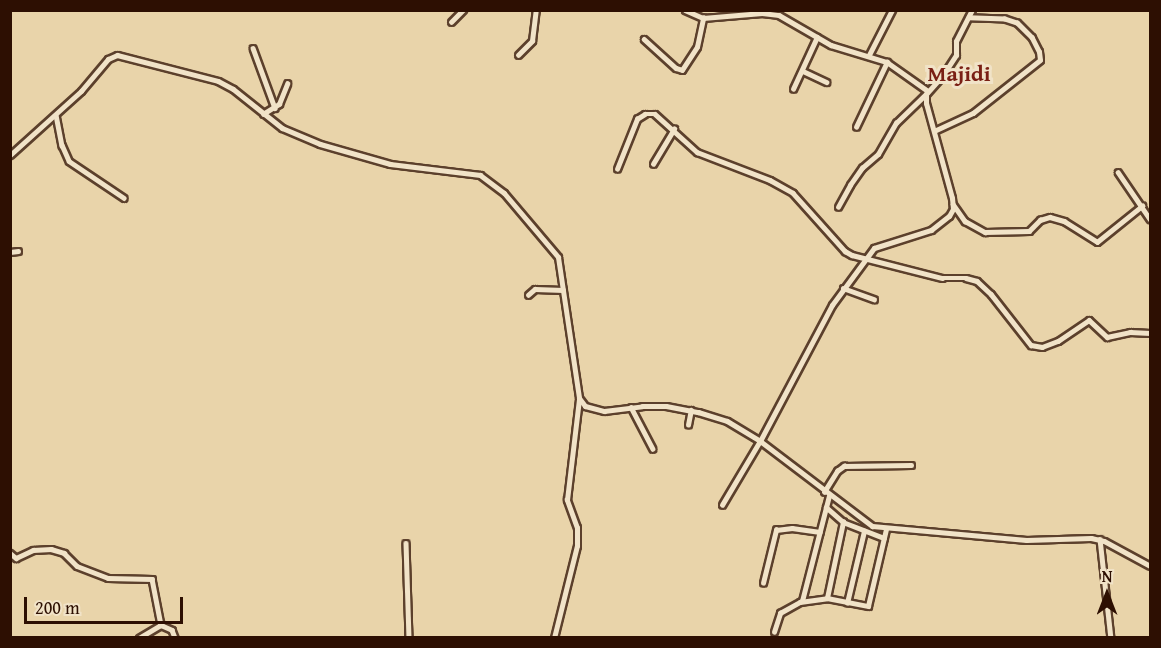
<!DOCTYPE html>
<style>
body{margin:0}
#map{position:relative;width:1161px;height:648px;overflow:hidden;background:#e9d4aa;font-family:"Gentium Book Plus",serif}
div>[style]{position:absolute}
.roads{filter:drop-shadow(2px 0 #5c402c) drop-shadow(-2px 0 #5c402c) drop-shadow(0 2px #5c402c) drop-shadow(0 -2px #5c402c)}
.minor>*{height:4.5px;margin:-2.25px;padding:0 2.25px;transform-origin:2.25px;border-radius:2.25px;background:#f1e3c8}
.tertiary>*{height:5px;margin:-2.5px;padding:0 2.5px;transform-origin:2.5px;border-radius:2.5px;background:#f1e3c8}
span{translate:-50% -50%;white-space:nowrap;text-align:center;line-height:1.15;-webkit-text-stroke:6px #f1e3c8;paint-order:stroke}
.quarter-label{font-size:22px;color:#7a1f14;font-weight:700}
.frame{position:absolute;inset:0;border:12px solid #2d0f02;pointer-events:none}
.north{position:absolute;left:1077px;top:564px;width:60px;height:60px;-webkit-text-stroke:4px #f1e3c8;paint-order:stroke;rotate:0deg;font-size:16px;font-weight:700;line-height:24px;text-align:center;color:#2d0f02}
.north::after{content:'';display:block;margin:auto;width:21px;height:27px;background:#2d0f02;clip-path:polygon(50% 0,100% 100%,50% 72%,0 100%)}
.scale{position:absolute;left:24px;top:597px;width:159px;height:27px;box-sizing:border-box;border:3px solid #2d0f02;border-top:0;padding-left:8px;font-size:18px;line-height:21px;white-space:nowrap;color:#2d0f02;-webkit-text-stroke:4px #f1e3c8;paint-order:stroke}
</style>
<div id="map">
<div class="roads">
<div class="minor">
<i style="left:685px;top:10px;width:20px;rotate:24deg"></i>
<i style="left:703px;top:18px;width:59px;rotate:-4.8deg"></i>
<i style="left:762px;top:13px;width:17px;rotate:7deg"></i>
<i style="left:779px;top:15px;width:60px;rotate:30deg"></i>
<i style="left:831px;top:45px;width:59px;rotate:16.9deg"></i>
<i style="left:887px;top:62px;width:50px;rotate:35.3deg"></i>
<i style="left:451px;top:22px;width:17px;rotate:-45deg"></i>
<i style="left:644px;top:39px;width:43px;rotate:42.2deg"></i>
<i style="left:676px;top:68px;width:6px;rotate:18deg"></i>
<i style="left:682px;top:70px;width:27px;rotate:-57deg"></i>
<i style="left:697px;top:47px;width:30px;rotate:-78deg"></i>
<i style="left:253px;top:48px;width:64px;rotate:69.9deg"></i>
<i style="left:518px;top:55px;width:20px;rotate:-45deg"></i>
<i style="left:532px;top:41px;width:31px;rotate:-83deg"></i>
<i style="left:869px;top:55px;width:51px;rotate:-62.9deg"></i>
<i style="left:803px;top:71px;width:26px;rotate:25deg"></i>
<i style="left:793px;top:89px;width:57px;rotate:-65.2deg"></i>
<i style="left:263px;top:114px;width:19px;rotate:-32deg"></i>
<i style="left:279px;top:104px;width:22px;rotate:-68deg"></i>
<i style="left:56px;top:115px;width:31px;rotate:79deg"></i>
<i style="left:62px;top:145px;width:17px;rotate:66deg"></i>
<i style="left:69px;top:161px;width:66px;rotate:33.9deg"></i>
<i style="left:856px;top:127px;width:72px;rotate:-64.5deg"></i>
<i style="left:934px;top:131px;width:43px;rotate:-24.8deg"></i>
<i style="left:973px;top:113px;width:85px;rotate:-38.3deg"></i>
<i style="left:1040px;top:60px;width:8px;rotate:-97deg"></i>
<i style="left:1039px;top:52px;width:16px;rotate:-117deg"></i>
<i style="left:1032px;top:38px;width:21px;rotate:-135deg"></i>
<i style="left:1017px;top:23px;width:13px;rotate:-162deg"></i>
<i style="left:1005px;top:19px;width:36px;rotate:-178deg"></i>
<i style="left:653px;top:164px;width:41px;rotate:-59deg"></i>
<i style="left:617px;top:169px;width:54px;rotate:-68.2deg"></i>
<i style="left:637px;top:119px;width:9px;rotate:-32deg"></i>
<i style="left:645px;top:114px;width:10px"></i>
<i style="left:655px;top:114px;width:57px;rotate:42.1deg"></i>
<i style="left:697px;top:152px;width:78px;rotate:21deg"></i>
<i style="left:770px;top:180px;width:26px;rotate:29deg"></i>
<i style="left:793px;top:193px;width:78px;rotate:48.1deg"></i>
<i style="left:845px;top:251px;width:8px;rotate:30deg"></i>
<i style="left:852px;top:255px;width:93px;rotate:14.3deg"></i>
<i style="left:942px;top:278px;width:24px"></i>
<i style="left:966px;top:278px;width:11px;rotate:15deg"></i>
<i style="left:977px;top:281px;width:19px;rotate:43deg"></i>
<i style="left:991px;top:294px;width:65px;rotate:51.9deg"></i>
<i style="left:1031px;top:345px;width:11px;rotate:10deg"></i>
<i style="left:1042px;top:347px;width:17px;rotate:-21deg"></i>
<i style="left:1058px;top:341px;width:37px;rotate:-34deg"></i>
<i style="left:1089px;top:320px;width:25px;rotate:43deg"></i>
<i style="left:1107px;top:337px;width:24px;rotate:-12deg"></i>
<i style="left:1130px;top:332px;width:20px;rotate:3deg"></i>
<i style="left:1118px;top:172px;width:57px;rotate:55.8deg"></i>
<i style="left:953px;top:204px;width:21px;rotate:55deg"></i>
<i style="left:965px;top:221px;width:23px;rotate:29deg"></i>
<i style="left:985px;top:232px;width:44px;rotate:-1.3deg"></i>
<i style="left:1029px;top:231px;width:16px;rotate:-45deg"></i>
<i style="left:1040px;top:220px;width:10px;rotate:-17deg"></i>
<i style="left:1050px;top:217px;width:15px;rotate:16deg"></i>
<i style="left:1064px;top:221px;width:39px;rotate:32deg"></i>
<i style="left:1097px;top:242px;width:58px;rotate:-38.7deg"></i>
<i style="left:838px;top:207px;width:25px;rotate:-61deg"></i>
<i style="left:850px;top:185px;width:21px;rotate:-55deg"></i>
<i style="left:862px;top:168px;width:21px;rotate:-41deg"></i>
<i style="left:878px;top:154px;width:36px;rotate:-60deg"></i>
<i style="left:896px;top:123px;width:42px;rotate:-44deg"></i>
<i style="left:10px;top:252px;width:8px;rotate:-7deg"></i>
<i style="left:843px;top:288px;width:33px;rotate:20deg"></i>
<i style="left:528px;top:295px;width:9px;rotate:-41deg"></i>
<i style="left:535px;top:289px;width:28px;rotate:2deg"></i>
<i style="left:631px;top:407px;width:47px;rotate:62.4deg"></i>
<i style="left:688px;top:425px;width:15px;rotate:-79deg"></i>
<i style="left:824px;top:492px;width:25px;rotate:-58deg"></i>
<i style="left:837px;top:471px;width:9px;rotate:-36deg"></i>
<i style="left:844px;top:466px;width:67px;rotate:-0.9deg"></i>
<i style="left:722px;top:505px;width:74px;rotate:-59.3deg"></i>
<i style="left:826px;top:507px;width:23px;rotate:41deg"></i>
<i style="left:1100px;top:539px;width:100px;rotate:83.7deg"></i>
<i style="left:406px;top:543px;width:95px;rotate:88.2deg"></i>
<i style="left:10px;top:553px;width:8px;rotate:40deg"></i>
<i style="left:16px;top:558px;width:19px;rotate:-25deg"></i>
<i style="left:33px;top:550px;width:18px;rotate:-3deg"></i>
<i style="left:51px;top:549px;width:14px;rotate:17deg"></i>
<i style="left:64px;top:553px;width:18px;rotate:45deg"></i>
<i style="left:77px;top:566px;width:33px;rotate:21deg"></i>
<i style="left:108px;top:578px;width:44px;rotate:1.3deg"></i>
<i style="left:152px;top:579px;width:47px;rotate:78.9deg"></i>
<i style="left:763px;top:583px;width:55px;rotate:-76.2deg"></i>
<i style="left:776px;top:530px;width:16px;rotate:-7deg"></i>
<i style="left:792px;top:528px;width:28px;rotate:8deg"></i>
<i style="left:827px;top:598px;width:78px;rotate:-78.1deg"></i>
<i style="left:843px;top:522px;width:44px;rotate:21.3deg"></i>
<i style="left:800px;top:602px;width:27px;rotate:-8deg"></i>
<i style="left:827px;top:598px;width:42px;rotate:11deg"></i>
<i style="left:868px;top:606px;width:79px;rotate:-76.8deg"></i>
<i style="left:847px;top:603px;width:74px;rotate:-76.7deg"></i>
<i style="left:774px;top:632px;width:20px;rotate:-72deg"></i>
<i style="left:780px;top:613px;width:25px;rotate:-29deg"></i>
<i style="left:802px;top:601px;width:108px;rotate:-75.6deg"></i>
<i style="left:139px;top:638px;width:26px;rotate:-31deg"></i>
<i style="left:161px;top:625px;width:12px;rotate:24deg"></i>
<i style="left:172px;top:630px;width:9px;rotate:69deg"></i>
<i style="left:554px;top:638px;width:95px;rotate:-76deg"></i>
<i style="left:577px;top:546px;width:18px;rotate:-90deg"></i>
<i style="left:577px;top:528px;width:30px;rotate:-110deg"></i>
<i style="left:567px;top:500px;width:101px;rotate:-83.2deg"></i>
</div>
<div class="tertiary">
<i style="left:10px;top:155px;width:96px;rotate:-42deg"></i>
<i style="left:81px;top:91px;width:42px;rotate:-49.8deg"></i>
<i style="left:108px;top:59px;width:10px;rotate:-24deg"></i>
<i style="left:117px;top:55px;width:104px;rotate:14.4deg"></i>
<i style="left:218px;top:81px;width:17px;rotate:28deg"></i>
<i style="left:233px;top:89px;width:63px;rotate:38.5deg"></i>
<i style="left:282px;top:128px;width:41px;rotate:22.8deg"></i>
<i style="left:320px;top:144px;width:73px;rotate:15.9deg"></i>
<i style="left:390px;top:164px;width:91px;rotate:7deg"></i>
<i style="left:480px;top:175px;width:30px;rotate:37deg"></i>
<i style="left:504px;top:193px;width:84px;rotate:49.8deg"></i>
<i style="left:558px;top:257px;width:143px;rotate:81.5deg"></i>
<i style="left:579px;top:398px;width:10px;rotate:53deg"></i>
<i style="left:585px;top:406px;width:20px;rotate:15deg"></i>
<i style="left:604px;top:411px;width:38px;rotate:-7deg"></i>
<i style="left:642px;top:406px;width:24px"></i>
<i style="left:666px;top:406px;width:33px;rotate:11deg"></i>
<i style="left:698px;top:412px;width:30px;rotate:17deg"></i>
<i style="left:727px;top:421px;width:39px;rotate:31deg"></i>
<i style="left:760px;top:441px;width:141px;rotate:37.2deg"></i>
<i style="left:872px;top:526px;width:155px;rotate:5.2deg"></i>
<i style="left:1026px;top:540px;width:65px;rotate:-1.8deg"></i>
<i style="left:1091px;top:538px;width:13px;rotate:13deg"></i>
<i style="left:1104px;top:541px;width:52px;rotate:28.5deg"></i>
<i style="left:760px;top:441px;width:154px;rotate:-62.1deg"></i>
<i style="left:832px;top:305px;width:71px;rotate:-53.6deg"></i>
<i style="left:874px;top:248px;width:60px;rotate:-17.5deg"></i>
<i style="left:931px;top:230px;width:23px;rotate:-38deg"></i>
<i style="left:949px;top:216px;width:8px;rotate:-60deg"></i>
<i style="left:953px;top:209px;width:11px;rotate:-95deg"></i>
<i style="left:952px;top:198px;width:98px;rotate:-105.3deg"></i>
<i style="left:926px;top:103px;width:9px;rotate:-90deg"></i>
<i style="left:926px;top:94px;width:25px;rotate:-48deg"></i>
<i style="left:943px;top:75px;width:24px;rotate:-57deg"></i>
<i style="left:956px;top:55px;width:14px;rotate:-90deg"></i>
<i style="left:956px;top:41px;width:35px;rotate:-63deg"></i>
</div>
</div>
<div class="quarter-label">
<span style="left:959px;top:74px">Majidi</span>
</div>
<div class="frame"></div>
<div class="north">N</div>
<div class="scale">200 m</div>
</div>
